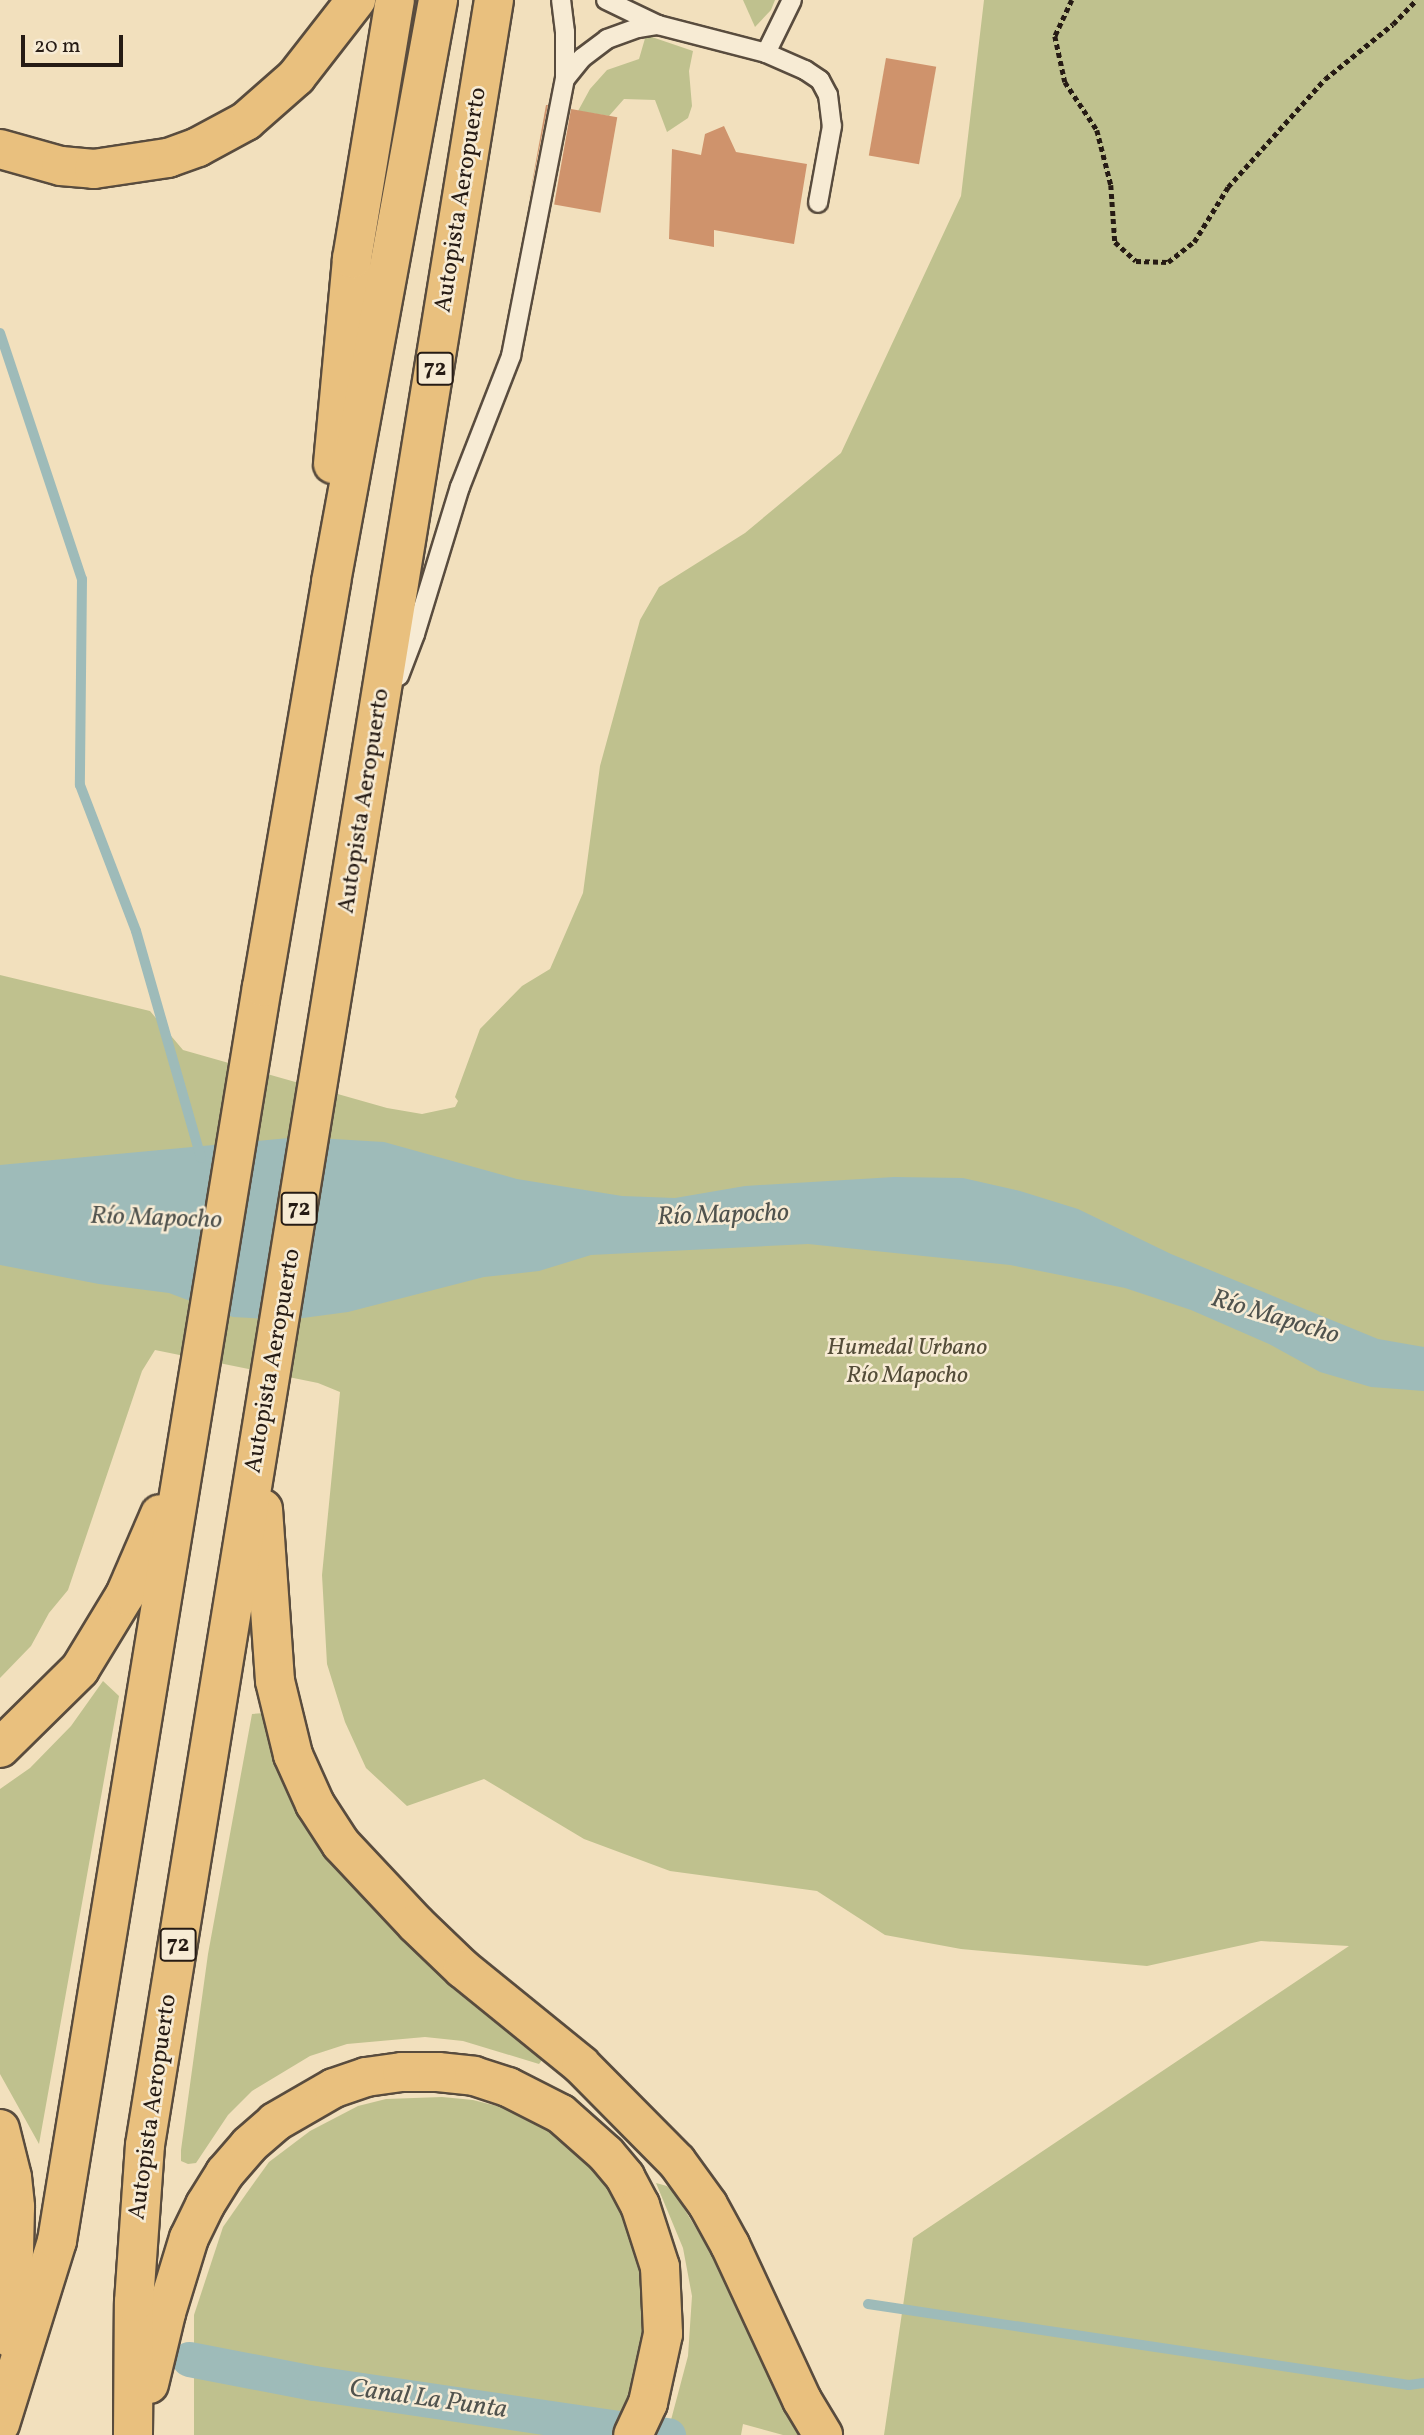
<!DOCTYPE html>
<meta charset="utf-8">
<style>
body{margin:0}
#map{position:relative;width:1424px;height:2435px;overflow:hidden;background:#f2e0bd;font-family:Vollkorn,serif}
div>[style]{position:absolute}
.green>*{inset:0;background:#bfc18e}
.water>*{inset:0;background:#9ebbb9}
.stream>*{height:10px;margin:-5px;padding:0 5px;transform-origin:5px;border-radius:5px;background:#9ebbb9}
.canal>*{height:35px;margin:-17.5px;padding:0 17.5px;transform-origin:17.5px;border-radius:17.5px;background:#9ebbb9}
.building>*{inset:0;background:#cf936c;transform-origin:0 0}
.path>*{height:4.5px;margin-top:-2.25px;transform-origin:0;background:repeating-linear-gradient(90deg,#261b14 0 5px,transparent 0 8.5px)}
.roads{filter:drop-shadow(2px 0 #594c3e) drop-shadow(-2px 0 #594c3e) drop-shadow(0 2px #594c3e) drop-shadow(0 -2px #594c3e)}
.lane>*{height:18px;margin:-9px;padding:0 9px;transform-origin:9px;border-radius:9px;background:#f7ebd4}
.highway>*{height:38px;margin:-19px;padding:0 19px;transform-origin:19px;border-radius:19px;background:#e9c07e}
span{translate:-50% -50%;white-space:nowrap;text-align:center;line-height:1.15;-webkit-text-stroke:5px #f7ebd4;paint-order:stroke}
.shield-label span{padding:2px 5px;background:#f7ebd4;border:2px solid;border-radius:5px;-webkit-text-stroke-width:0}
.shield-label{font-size:23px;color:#261b14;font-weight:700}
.street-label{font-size:24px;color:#261b14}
.park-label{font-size:24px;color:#544d39;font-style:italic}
.water-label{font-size:26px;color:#50534e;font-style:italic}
.scale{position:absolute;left:21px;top:35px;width:102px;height:32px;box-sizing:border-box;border:4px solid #261b14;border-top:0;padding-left:9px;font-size:21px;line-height:24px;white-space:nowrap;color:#261b14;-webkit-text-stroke:5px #f7ebd4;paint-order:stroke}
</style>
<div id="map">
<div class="green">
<i style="clip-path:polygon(743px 0,775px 0,771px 10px,755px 27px)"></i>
<i style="clip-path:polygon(984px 0,1424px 0,1424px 2435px,884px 2435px,913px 2238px,1349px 1946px,1261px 1941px,1147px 1966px,961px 1949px,885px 1935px,817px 1891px,670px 1871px,584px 1839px,484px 1779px,407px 1806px,366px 1768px,345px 1722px,327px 1664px,322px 1575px,340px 1392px,318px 1383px,155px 1350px,142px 1371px,68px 1590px,49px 1613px,31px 1646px,0 1678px,0 975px,150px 1011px,183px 1050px,387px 1108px,422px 1114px,455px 1107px,458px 1101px,455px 1097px,480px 1029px,522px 986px,550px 969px,583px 893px,600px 766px,640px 620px,659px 587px,745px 533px,841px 453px,961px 196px)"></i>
<i style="clip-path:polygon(646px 35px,693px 51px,689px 71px,692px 106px,688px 118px,667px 132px,655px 100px,624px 99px,609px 116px,578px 111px,590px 89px,607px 70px,639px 59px)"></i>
<i style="clip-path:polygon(103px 1681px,119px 1696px,39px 2144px,0 2074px,0 1789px,30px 1768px,71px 1726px)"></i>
<i style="clip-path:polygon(265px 1713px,272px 1752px,286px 1788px,309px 1829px,545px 2056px,539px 2064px,463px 2041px,425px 2037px,347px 2044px,310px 2056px,252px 2091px,228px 2115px,196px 2163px,188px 2164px,181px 2161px,181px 2150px,208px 1954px,252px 1714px)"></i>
<i style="clip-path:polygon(442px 2097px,473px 2100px,521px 2112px,565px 2136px,599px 2166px,646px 2249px,651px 2348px,615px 2435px,194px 2435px,194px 2315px,223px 2227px,246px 2194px,269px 2162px,310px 2131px,358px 2106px,386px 2099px)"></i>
<i style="clip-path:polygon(656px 2183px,667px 2186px,674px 2192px,720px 2268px,801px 2435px,783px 2435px,743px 2424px,741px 2435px,667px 2435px,688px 2356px,692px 2296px,683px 2248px)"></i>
</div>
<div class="water">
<i style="clip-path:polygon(300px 1137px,384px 1142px,517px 1179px,622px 1196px,675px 1198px,745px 1186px,894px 1177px,963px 1178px,1020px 1191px,1078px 1209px,1171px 1254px,1378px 1339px,1424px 1347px,1424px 1391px,1371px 1387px,1320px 1372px,1269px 1344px,1191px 1310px,1125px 1288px,1010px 1265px,808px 1244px,591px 1255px,539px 1271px,484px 1277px,348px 1312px,288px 1320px,233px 1317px,169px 1293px,99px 1284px,0 1265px,0 1165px)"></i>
</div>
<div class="stream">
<i style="left:0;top:333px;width:259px;rotate:71.6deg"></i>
<i style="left:82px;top:579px;width:206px;rotate:90.6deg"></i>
<i style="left:80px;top:785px;width:156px;rotate:69deg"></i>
<i style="left:136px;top:931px;width:236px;rotate:74deg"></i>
<i style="left:868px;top:2304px;width:547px;rotate:8.52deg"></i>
<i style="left:1409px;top:2385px;width:15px;rotate:-8deg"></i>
</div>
<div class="canal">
<i style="left:189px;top:2359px;width:127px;rotate:10.9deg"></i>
<i style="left:314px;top:2383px;width:358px;rotate:8.4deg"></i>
</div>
<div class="building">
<i style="left:886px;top:58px;width:51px;height:99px;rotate:10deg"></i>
<i style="clip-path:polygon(546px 105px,548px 105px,529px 200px)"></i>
<i style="left:571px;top:109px;width:47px;height:97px;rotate:10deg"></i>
<i style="clip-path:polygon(724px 126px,736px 152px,807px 164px,794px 244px,714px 230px,714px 247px,669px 239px,672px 149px,701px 155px,705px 134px)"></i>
</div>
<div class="path">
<i style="left:1072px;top:0;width:40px;rotate:115deg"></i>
<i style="left:1055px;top:36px;width:47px;rotate:77.7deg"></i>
<i style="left:1065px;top:82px;width:58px;rotate:56.3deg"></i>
<i style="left:1097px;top:130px;width:57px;rotate:75.7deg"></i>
<i style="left:1111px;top:185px;width:57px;rotate:86deg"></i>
<i style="left:1115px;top:242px;width:28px;rotate:42deg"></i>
<i style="left:1136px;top:261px;width:32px;rotate:2deg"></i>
<i style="left:1168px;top:262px;width:33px;rotate:-38deg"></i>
<i style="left:1194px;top:242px;width:65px;rotate:-58.3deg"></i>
<i style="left:1228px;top:187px;width:145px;rotate:-48.1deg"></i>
<i style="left:1325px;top:79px;width:87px;rotate:-39deg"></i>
<i style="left:1393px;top:24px;width:33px;rotate:-46deg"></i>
</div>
<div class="roads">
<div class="lane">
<i style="left:606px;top:0;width:58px;rotate:25.7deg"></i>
<i style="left:658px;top:25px;width:112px;rotate:14.5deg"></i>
<i style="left:766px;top:53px;width:59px;rotate:-63.9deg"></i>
<i style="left:766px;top:53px;width:43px;rotate:23.6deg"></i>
<i style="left:805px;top:70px;width:18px;rotate:34deg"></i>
<i style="left:820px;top:80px;width:17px;rotate:62deg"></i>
<i style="left:828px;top:95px;width:31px;rotate:83deg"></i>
<i style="left:832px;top:126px;width:78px;rotate:100.3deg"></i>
<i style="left:565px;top:79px;width:27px;rotate:-51deg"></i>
<i style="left:582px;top:58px;width:31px;rotate:-37deg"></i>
<i style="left:607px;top:39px;width:33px;rotate:-20deg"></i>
<i style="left:638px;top:28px;width:20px;rotate:-9deg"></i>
<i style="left:399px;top:676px;width:45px;rotate:-69.1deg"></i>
<i style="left:415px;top:634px;width:154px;rotate:-73deg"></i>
<i style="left:460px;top:487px;width:141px;rotate:-68.7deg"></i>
<i style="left:511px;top:356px;width:282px;rotate:-79deg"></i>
<i style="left:565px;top:79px;width:47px;rotate:-90deg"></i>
<i style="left:565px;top:32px;width:32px;rotate:-97deg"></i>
</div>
<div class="highway">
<i style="left:0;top:149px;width:63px;rotate:15.6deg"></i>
<i style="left:61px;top:166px;width:33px;rotate:5deg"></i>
<i style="left:94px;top:169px;width:75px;rotate:-8.5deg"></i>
<i style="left:168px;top:158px;width:32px;rotate:-20deg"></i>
<i style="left:198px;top:147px;width:55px;rotate:-28.4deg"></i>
<i style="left:246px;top:121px;width:67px;rotate:-41.3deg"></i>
<i style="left:296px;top:77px;width:98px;rotate:-52.1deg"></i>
<i style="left:333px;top:464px;width:206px;rotate:-84.7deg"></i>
<i style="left:352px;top:259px;width:263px;rotate:-80.6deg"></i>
<i style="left:263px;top:1509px;width:172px;rotate:86deg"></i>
<i style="left:275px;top:1681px;width:76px;rotate:76.3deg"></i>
<i style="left:293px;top:1755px;width:54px;rotate:65.8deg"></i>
<i style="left:315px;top:1804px;width:48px;rotate:57deg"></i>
<i style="left:341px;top:1844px;width:110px;rotate:46.8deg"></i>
<i style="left:416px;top:1924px;width:65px;rotate:43.8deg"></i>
<i style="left:463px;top:1969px;width:152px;rotate:39.1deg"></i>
<i style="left:581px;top:2065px;width:136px;rotate:45.3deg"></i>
<i style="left:677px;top:2162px;width:53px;rotate:54.2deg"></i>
<i style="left:708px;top:2205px;width:46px;rotate:61.2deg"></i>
<i style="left:730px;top:2245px;width:171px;rotate:65.1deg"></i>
<i style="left:802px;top:2400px;width:41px;rotate:59deg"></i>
<i style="left:0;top:1748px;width:112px;rotate:-44.6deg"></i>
<i style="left:80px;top:1669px;width:87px;rotate:-58.7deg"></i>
<i style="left:125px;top:1595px;width:88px;rotate:-66.6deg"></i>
<i style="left:0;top:2129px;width:49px;rotate:76deg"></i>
<i style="left:12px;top:2177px;width:30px;rotate:84deg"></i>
<i style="left:15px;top:2207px;width:132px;rotate:91.3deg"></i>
<i style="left:149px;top:2384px;width:73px;rotate:-76.5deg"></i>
<i style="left:166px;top:2313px;width:78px;rotate:-73deg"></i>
<i style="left:189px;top:2238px;width:37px;rotate:-64deg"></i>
<i style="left:205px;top:2205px;width:38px;rotate:-58deg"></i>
<i style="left:225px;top:2173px;width:37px;rotate:-49deg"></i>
<i style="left:249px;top:2145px;width:35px;rotate:-41deg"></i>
<i style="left:275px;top:2122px;width:68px;rotate:-30deg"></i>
<i style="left:334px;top:2088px;width:34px;rotate:-19deg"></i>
<i style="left:366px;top:2077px;width:36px;rotate:-8deg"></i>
<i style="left:402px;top:2072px;width:36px"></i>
<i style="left:438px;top:2072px;width:36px;rotate:6deg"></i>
<i style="left:474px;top:2076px;width:36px;rotate:18deg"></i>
<i style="left:508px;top:2087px;width:59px;rotate:27deg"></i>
<i style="left:561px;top:2114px;width:60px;rotate:41.6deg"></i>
<i style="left:606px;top:2154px;width:30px;rotate:50deg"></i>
<i style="left:625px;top:2177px;width:32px;rotate:62deg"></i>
<i style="left:640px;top:2205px;width:65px;rotate:72.1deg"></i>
<i style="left:660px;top:2267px;width:67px;rotate:87.4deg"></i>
<i style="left:663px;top:2334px;width:71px;rotate:102.3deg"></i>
<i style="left:648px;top:2403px;width:35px;rotate:115deg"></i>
<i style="left:0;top:2424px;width:192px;rotate:-72.7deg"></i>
<i style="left:57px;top:2241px;width:1271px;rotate:-80.72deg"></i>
<i style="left:262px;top:987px;width:411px;rotate:-80.3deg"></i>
<i style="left:331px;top:582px;width:592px;rotate:-79.58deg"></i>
<i style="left:133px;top:2435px;width:133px;rotate:-89.6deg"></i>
<i style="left:134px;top:2302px;width:157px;rotate:-86deg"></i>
<i style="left:145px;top:2145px;width:2173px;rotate:-80.76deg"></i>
</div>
</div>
<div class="shield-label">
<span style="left:435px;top:369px">72</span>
<span style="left:299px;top:1209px">72</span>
<span style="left:178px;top:1945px">72</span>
</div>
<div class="street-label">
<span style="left:462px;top:200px;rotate:-81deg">Autopista Aeropuerto</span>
<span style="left:365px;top:801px;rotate:-81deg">Autopista Aeropuerto</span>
<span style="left:274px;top:1361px;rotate:-80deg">Autopista Aeropuerto</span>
<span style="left:154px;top:2107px;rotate:-82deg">Autopista Aeropuerto</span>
</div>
<div class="park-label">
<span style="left:907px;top:1363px">Humedal Urbano<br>Río Mapocho</span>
</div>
<div class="water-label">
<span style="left:723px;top:1216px;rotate:-2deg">Río Mapocho</span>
<span style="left:156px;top:1219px;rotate:2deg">Río Mapocho</span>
<span style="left:1275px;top:1318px;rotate:17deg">Río Mapocho</span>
<span style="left:428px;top:2400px;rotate:8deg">Canal La Punta</span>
</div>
<div class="scale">20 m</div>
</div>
